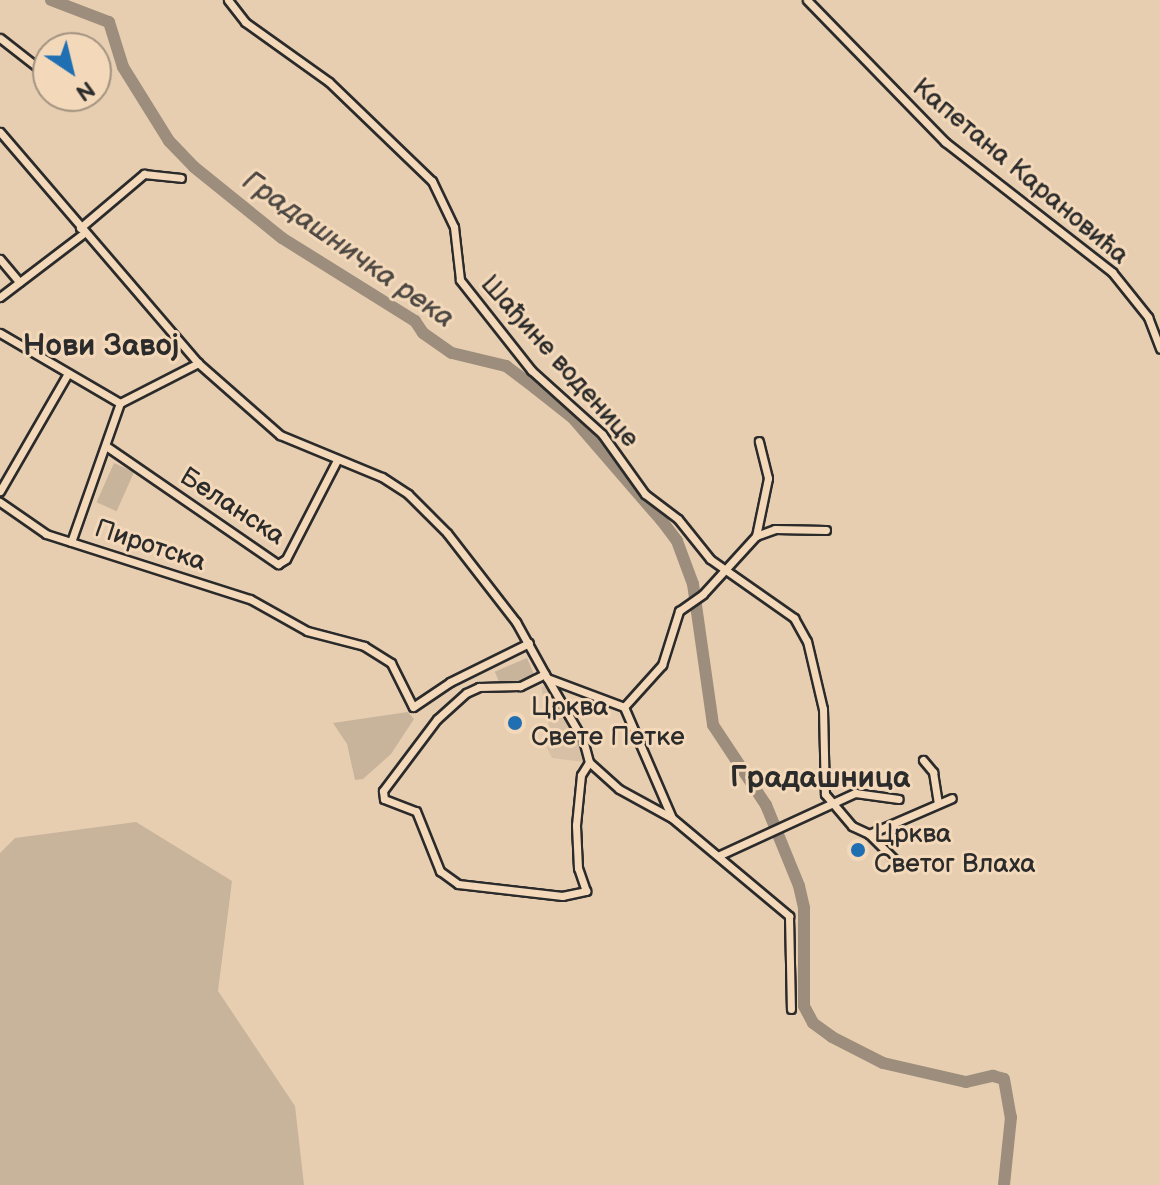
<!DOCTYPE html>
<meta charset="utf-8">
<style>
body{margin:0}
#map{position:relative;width:1160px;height:1185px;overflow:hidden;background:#e7ceb1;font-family:"Balsamiq Sans",sans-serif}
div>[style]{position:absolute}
.built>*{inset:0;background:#d7c0a6}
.green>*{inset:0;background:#c8b39b;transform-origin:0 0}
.river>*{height:12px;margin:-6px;padding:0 6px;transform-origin:6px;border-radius:6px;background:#9c8d7c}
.roads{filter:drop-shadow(2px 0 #2b2b2b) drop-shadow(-2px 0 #2b2b2b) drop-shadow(0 2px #2b2b2b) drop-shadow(0 -2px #2b2b2b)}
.minor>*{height:7px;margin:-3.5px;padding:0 3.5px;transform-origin:3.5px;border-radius:3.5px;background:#f3d9ba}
.dots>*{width:22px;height:22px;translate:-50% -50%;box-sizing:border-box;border:4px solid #f3d9ba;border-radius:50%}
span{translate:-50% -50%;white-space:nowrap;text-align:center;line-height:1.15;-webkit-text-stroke:6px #f3d9ba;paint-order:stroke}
.street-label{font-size:26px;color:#2b2b2b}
.poi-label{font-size:26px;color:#2b2b2b}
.left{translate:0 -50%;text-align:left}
.water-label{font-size:28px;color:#4d4843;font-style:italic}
.quarter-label{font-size:30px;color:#2b2b2b;font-weight:700}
.north{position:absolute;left:32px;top:32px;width:80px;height:80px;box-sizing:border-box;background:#f3d9ba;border:2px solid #a39381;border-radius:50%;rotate:145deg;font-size:22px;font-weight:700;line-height:32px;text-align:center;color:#2b2b2b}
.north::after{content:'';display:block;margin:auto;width:28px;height:36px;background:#1f6fb2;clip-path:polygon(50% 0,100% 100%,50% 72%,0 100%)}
</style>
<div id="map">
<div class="built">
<i style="clip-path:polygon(549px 685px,580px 738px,583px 762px,552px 758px,543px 740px,550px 731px,541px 687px)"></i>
</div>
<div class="green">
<i style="left:114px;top:463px;width:22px;height:43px;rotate:24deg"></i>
<i style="left:527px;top:658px;width:21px;height:35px;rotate:67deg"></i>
<i style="clip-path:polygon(408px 712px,414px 719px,391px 754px,363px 779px,355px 780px,347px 744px,333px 723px)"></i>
<i style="clip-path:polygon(136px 822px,232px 881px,218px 991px,295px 1106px,304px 1185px,0 1185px,0 853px,15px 838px)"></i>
</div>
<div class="river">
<i style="left:51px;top:0;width:62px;rotate:20.8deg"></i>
<i style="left:109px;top:22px;width:47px;rotate:72.7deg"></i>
<i style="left:123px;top:67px;width:87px;rotate:58.1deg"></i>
<i style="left:169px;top:141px;width:36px;rotate:46deg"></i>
<i style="left:194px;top:167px;width:113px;rotate:38.9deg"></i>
<i style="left:282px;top:238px;width:157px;rotate:32deg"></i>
<i style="left:415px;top:321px;width:14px;rotate:56deg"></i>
<i style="left:423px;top:333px;width:35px;rotate:35deg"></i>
<i style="left:452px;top:353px;width:56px;rotate:13.5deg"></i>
<i style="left:506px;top:366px;width:36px;rotate:37deg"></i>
<i style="left:535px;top:388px;width:48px;rotate:38.3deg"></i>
<i style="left:573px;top:418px;width:136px;rotate:49.2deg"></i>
<i style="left:662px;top:521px;width:25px;rotate:53deg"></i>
<i style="left:677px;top:541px;width:46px;rotate:69.6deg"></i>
<i style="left:693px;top:584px;width:142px;rotate:81.9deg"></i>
<i style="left:713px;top:725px;width:96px;rotate:56.5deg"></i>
<i style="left:766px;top:805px;width:87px;rotate:67.8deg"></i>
<i style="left:799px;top:886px;width:23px;rotate:77deg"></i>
<i style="left:804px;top:908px;width:98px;rotate:90deg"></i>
<i style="left:804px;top:1006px;width:19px;rotate:62deg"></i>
<i style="left:813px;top:1023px;width:24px;rotate:36deg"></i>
<i style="left:832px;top:1037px;width:57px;rotate:27deg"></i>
<i style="left:883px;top:1063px;width:85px;rotate:12.9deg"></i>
<i style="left:966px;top:1082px;width:28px;rotate:-13deg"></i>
<i style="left:993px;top:1076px;width:11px;rotate:15deg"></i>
<i style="left:1004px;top:1079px;width:39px;rotate:80deg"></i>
<i style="left:1011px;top:1117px;width:68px;rotate:95.9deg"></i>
</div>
<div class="roads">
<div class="minor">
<i style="left:228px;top:0;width:28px;rotate:52deg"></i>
<i style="left:245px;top:22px;width:103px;rotate:35.5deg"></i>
<i style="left:329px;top:82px;width:143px;rotate:43.9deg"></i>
<i style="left:432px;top:181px;width:51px;rotate:64.4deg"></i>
<i style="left:454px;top:227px;width:53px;rotate:83.5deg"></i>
<i style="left:460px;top:280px;width:115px;rotate:51.7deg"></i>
<i style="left:531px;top:370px;width:96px;rotate:42deg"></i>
<i style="left:602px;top:434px;width:74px;rotate:54.4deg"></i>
<i style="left:645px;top:494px;width:41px;rotate:37.1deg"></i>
<i style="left:678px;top:519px;width:51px;rotate:51.3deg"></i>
<i style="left:710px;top:559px;width:103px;rotate:35.1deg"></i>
<i style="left:794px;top:618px;width:26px;rotate:61deg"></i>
<i style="left:807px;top:641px;width:70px;rotate:76.8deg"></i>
<i style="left:823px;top:709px;width:85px;rotate:88.7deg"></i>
<i style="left:825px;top:794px;width:42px;rotate:49.8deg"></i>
<i style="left:852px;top:826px;width:19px;rotate:25deg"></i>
<i style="left:869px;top:834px;width:38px;rotate:45deg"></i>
<i style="left:807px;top:0;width:198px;rotate:45.8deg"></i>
<i style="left:945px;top:142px;width:212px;rotate:37.9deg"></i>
<i style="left:1112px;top:272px;width:58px;rotate:51.3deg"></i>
<i style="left:1148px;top:317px;width:34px;rotate:69deg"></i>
<i style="left:0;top:38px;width:46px;rotate:37.9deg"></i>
<i style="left:0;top:132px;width:304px;rotate:49.4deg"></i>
<i style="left:198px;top:363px;width:109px;rotate:41.3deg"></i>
<i style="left:280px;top:435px;width:110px;rotate:22.4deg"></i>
<i style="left:382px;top:477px;width:31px;rotate:33deg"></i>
<i style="left:408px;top:494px;width:55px;rotate:45deg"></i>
<i style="left:447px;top:533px;width:113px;rotate:52.2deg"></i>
<i style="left:516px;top:622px;width:64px;rotate:61deg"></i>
<i style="left:547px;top:678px;width:82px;rotate:20.6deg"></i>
<i style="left:624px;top:707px;width:121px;rotate:66.6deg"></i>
<i style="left:672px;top:818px;width:153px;rotate:39.9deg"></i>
<i style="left:789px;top:916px;width:93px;rotate:88.8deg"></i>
<i style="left:80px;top:228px;width:84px;rotate:-40.2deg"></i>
<i style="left:144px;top:174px;width:37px;rotate:6deg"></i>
<i style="left:0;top:259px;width:30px;rotate:50deg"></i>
<i style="left:0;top:297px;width:106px;rotate:-37.3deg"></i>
<i style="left:0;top:333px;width:139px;rotate:30.3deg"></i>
<i style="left:106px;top:446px;width:209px;rotate:34.5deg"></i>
<i style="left:278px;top:564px;width:9px;rotate:-32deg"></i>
<i style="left:286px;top:559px;width:109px;rotate:-62.7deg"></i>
<i style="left:0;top:491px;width:136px;rotate:-60deg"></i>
<i style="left:0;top:502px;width:56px;rotate:34.8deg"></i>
<i style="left:46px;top:534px;width:214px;rotate:17.7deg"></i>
<i style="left:250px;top:599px;width:65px;rotate:29.3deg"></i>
<i style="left:307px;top:631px;width:59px;rotate:14.7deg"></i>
<i style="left:364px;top:646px;width:32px;rotate:32deg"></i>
<i style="left:391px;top:663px;width:49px;rotate:63.4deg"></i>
<i style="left:413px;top:707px;width:45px;rotate:-34deg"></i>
<i style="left:450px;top:682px;width:88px;rotate:-26.3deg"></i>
<i style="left:756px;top:536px;width:59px;rotate:-78.3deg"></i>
<i style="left:768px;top:478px;width:38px;rotate:-104deg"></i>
<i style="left:71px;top:542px;width:147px;rotate:-70.6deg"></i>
<i style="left:120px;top:403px;width:88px;rotate:-27.1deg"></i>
<i style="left:545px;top:674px;width:28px;rotate:154deg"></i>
<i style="left:520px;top:686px;width:41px;rotate:178.6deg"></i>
<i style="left:479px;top:687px;width:14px;rotate:155deg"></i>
<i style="left:466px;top:693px;width:39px;rotate:138deg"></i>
<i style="left:437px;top:719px;width:90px;rotate:126.9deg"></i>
<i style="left:383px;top:791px;width:8px;rotate:83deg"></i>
<i style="left:384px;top:799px;width:34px;rotate:21deg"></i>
<i style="left:416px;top:811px;width:65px;rotate:68.2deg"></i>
<i style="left:440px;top:871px;width:22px;rotate:36deg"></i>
<i style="left:458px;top:884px;width:105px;rotate:6.6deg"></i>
<i style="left:562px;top:896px;width:25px;rotate:-12deg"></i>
<i style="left:586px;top:891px;width:24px;rotate:-109deg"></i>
<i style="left:578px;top:868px;width:43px;rotate:-92.7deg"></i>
<i style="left:576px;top:825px;width:50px;rotate:-84.3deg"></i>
<i style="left:581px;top:775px;width:15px;rotate:-58deg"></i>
<i style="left:589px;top:762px;width:23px;rotate:-105deg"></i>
<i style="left:583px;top:740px;width:72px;rotate:-120.1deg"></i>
<i style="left:624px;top:707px;width:57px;rotate:-47.9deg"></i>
<i style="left:662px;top:665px;width:57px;rotate:-72.5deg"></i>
<i style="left:679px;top:611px;width:29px;rotate:-35deg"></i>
<i style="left:703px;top:594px;width:79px;rotate:-47.6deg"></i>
<i style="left:756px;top:536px;width:20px;rotate:-20deg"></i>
<i style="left:775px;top:529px;width:51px;rotate:1.1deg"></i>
<i style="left:923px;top:760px;width:16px;rotate:50deg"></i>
<i style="left:933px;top:772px;width:32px;rotate:81deg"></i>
<i style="left:589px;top:762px;width:40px;rotate:42deg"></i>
<i style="left:619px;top:789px;width:58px;rotate:28.8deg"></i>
<i style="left:869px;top:834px;width:90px;rotate:-23.4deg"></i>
<i style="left:720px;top:855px;width:149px;rotate:-24.7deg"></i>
<i style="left:855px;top:793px;width:44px;rotate:7.8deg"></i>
</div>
</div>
<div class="dots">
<i style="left:515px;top:723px;background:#1f6fb2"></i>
<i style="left:858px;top:850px;background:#1f6fb2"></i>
</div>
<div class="street-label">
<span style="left:1020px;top:172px;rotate:40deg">Капетана Карановића</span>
<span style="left:559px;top:362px;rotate:48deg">Шађине воденице</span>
<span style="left:232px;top:507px;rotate:33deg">Беланска</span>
<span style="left:150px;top:546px;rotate:18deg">Пиротска</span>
</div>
<div class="poi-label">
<span class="left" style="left:531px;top:723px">Црква<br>Свете Петке</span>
<span class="left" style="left:874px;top:850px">Црква<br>Светог Влаха</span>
</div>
<div class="water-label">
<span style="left:348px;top:250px;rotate:35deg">Градашничка река</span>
</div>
<div class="quarter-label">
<span style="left:101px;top:346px">Нови Завој</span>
<span style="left:820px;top:778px">Градашница</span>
</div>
<div class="north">N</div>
</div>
